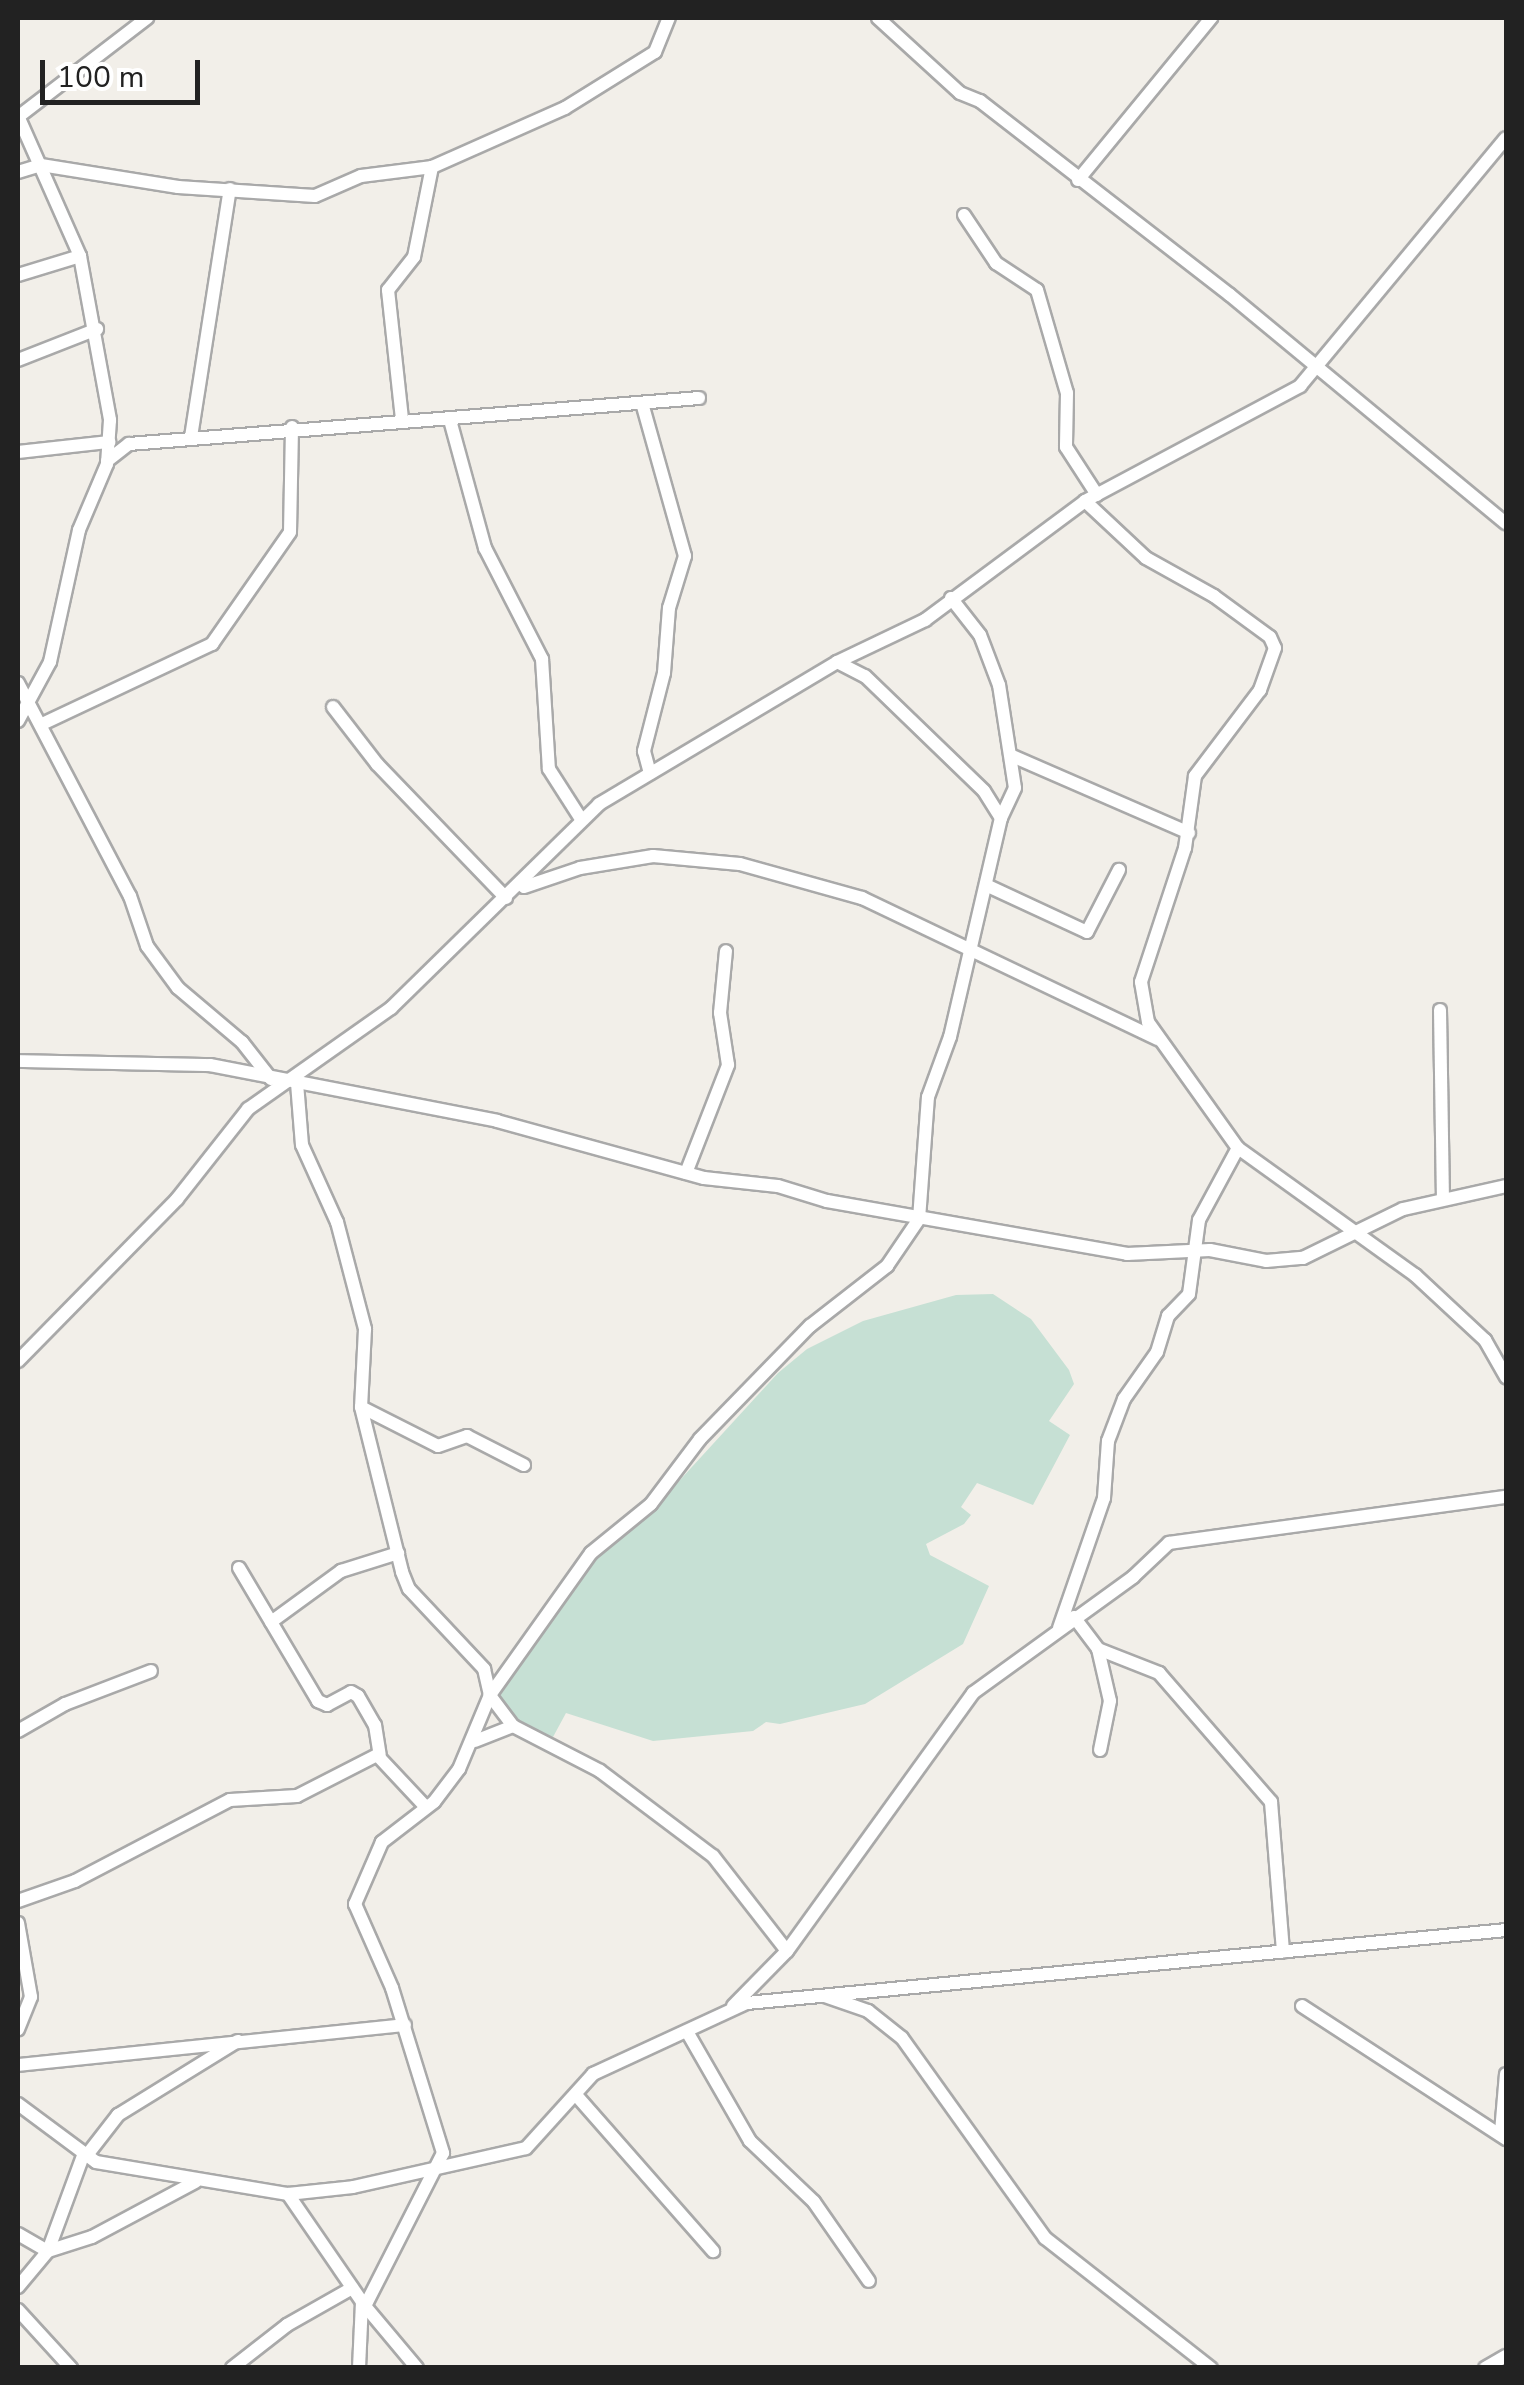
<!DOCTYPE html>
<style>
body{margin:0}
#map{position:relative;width:1524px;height:2385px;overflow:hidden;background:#f2efe9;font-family:"Nunito Sans",sans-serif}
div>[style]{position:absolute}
.wetland>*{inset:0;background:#c6e0d4}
.roads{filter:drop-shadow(2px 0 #a9a9a9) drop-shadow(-2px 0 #a9a9a9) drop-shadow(0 2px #a9a9a9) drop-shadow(0 -2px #a9a9a9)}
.street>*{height:12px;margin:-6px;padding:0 6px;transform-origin:6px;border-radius:6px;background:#fff}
span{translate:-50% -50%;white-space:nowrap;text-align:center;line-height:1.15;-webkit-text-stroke:10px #fff;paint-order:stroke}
.frame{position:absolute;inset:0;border:20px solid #222;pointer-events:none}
.scale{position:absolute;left:40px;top:60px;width:160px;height:45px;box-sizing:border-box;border:5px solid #222;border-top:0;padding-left:12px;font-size:30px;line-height:35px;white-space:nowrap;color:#222;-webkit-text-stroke:8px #fff;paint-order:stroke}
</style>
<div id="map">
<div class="wetland">
<i style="clip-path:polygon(993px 1294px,1031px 1319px,1069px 1370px,1074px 1384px,1049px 1421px,1070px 1435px,1033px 1505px,977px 1483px,961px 1507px,971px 1515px,964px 1524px,926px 1544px,930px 1555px,989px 1586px,963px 1644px,865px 1704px,780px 1724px,766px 1722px,753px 1731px,653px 1741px,566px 1713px,553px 1737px,525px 1726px,498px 1703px,495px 1690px,618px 1532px,669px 1492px,778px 1373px,807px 1349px,863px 1321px,956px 1295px)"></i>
</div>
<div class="roads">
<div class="street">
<i style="left:878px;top:18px;width:111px;rotate:42.4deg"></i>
<i style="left:960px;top:93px;width:22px;rotate:22deg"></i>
<i style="left:980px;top:101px;width:316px;rotate:37.8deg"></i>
<i style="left:1230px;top:295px;width:358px;rotate:39.6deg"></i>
<i style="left:18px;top:116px;width:153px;rotate:66.1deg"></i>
<i style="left:80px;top:256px;width:167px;rotate:79.6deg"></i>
<i style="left:110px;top:420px;width:44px;rotate:93.9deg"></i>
<i style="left:107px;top:464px;width:72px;rotate:113deg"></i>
<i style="left:79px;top:530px;width:135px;rotate:102.4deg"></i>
<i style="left:50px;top:662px;width:67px;rotate:118.5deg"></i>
<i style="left:18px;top:117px;width:163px;rotate:-37.5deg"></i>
<i style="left:18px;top:172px;width:24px;rotate:-17deg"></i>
<i style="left:41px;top:165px;width:139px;rotate:9.1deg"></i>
<i style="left:178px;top:187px;width:137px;rotate:3.8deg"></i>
<i style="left:315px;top:196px;width:50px;rotate:-23.5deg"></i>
<i style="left:361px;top:176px;width:72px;rotate:-7.2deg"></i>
<i style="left:432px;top:167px;width:145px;rotate:-23.9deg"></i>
<i style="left:565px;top:108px;width:106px;rotate:-31.9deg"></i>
<i style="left:655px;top:52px;width:37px;rotate:-68deg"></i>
<i style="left:1078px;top:180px;width:210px;rotate:-50.6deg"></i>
<i style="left:964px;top:215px;width:58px;rotate:56.3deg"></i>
<i style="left:996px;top:263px;width:49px;rotate:33.4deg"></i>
<i style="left:1037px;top:290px;width:107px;rotate:73.8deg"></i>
<i style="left:1067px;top:393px;width:54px;rotate:91.1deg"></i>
<i style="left:1066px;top:447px;width:57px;rotate:57.1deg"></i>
<i style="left:18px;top:275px;width:65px;rotate:-17deg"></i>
<i style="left:18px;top:360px;width:85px;rotate:-21.4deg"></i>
<i style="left:642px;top:403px;width:159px;rotate:74.3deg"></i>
<i style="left:685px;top:556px;width:54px;rotate:107.1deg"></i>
<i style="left:669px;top:608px;width:65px;rotate:94.4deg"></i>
<i style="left:664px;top:673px;width:81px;rotate:104.4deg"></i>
<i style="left:644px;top:751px;width:23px;rotate:75deg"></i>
<i style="left:402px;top:419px;width:130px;rotate:-96.2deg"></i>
<i style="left:388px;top:290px;width:42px;rotate:-51.8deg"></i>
<i style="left:414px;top:257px;width:92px;rotate:-78.7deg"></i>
<i style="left:450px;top:420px;width:133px;rotate:74.7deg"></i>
<i style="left:485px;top:548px;width:125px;rotate:62.8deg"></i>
<i style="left:542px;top:659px;width:110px;rotate:86.4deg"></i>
<i style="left:549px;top:769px;width:59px;rotate:57.4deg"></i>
<i style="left:191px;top:437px;width:251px;rotate:-81.1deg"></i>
<i style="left:18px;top:452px;width:92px;rotate:-6.3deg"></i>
<i style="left:107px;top:461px;width:28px;rotate:-38deg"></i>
<i style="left:129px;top:444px;width:572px;rotate:-4.61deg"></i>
<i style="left:1085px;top:501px;width:83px;rotate:43.1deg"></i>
<i style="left:1146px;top:558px;width:78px;rotate:29.2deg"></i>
<i style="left:1214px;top:596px;width:69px;rotate:36.2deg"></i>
<i style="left:1270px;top:637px;width:12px;rotate:66deg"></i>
<i style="left:1275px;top:648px;width:45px;rotate:109.7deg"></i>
<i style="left:1260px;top:690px;width:108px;rotate:127.1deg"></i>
<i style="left:1195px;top:776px;width:73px;rotate:97.9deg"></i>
<i style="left:1185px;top:848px;width:141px;rotate:108.2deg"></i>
<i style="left:1141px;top:982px;width:41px;rotate:80.1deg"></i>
<i style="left:1148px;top:1022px;width:155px;rotate:54.5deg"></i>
<i style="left:1238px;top:1148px;width:218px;rotate:35.7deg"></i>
<i style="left:1415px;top:1275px;width:96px;rotate:42.9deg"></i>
<i style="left:1485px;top:1340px;width:43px;rotate:60.4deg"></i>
<i style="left:837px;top:662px;width:31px;rotate:27deg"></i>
<i style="left:865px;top:676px;width:165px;rotate:44deg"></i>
<i style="left:984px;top:791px;width:32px;rotate:58deg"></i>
<i style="left:18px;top:683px;width:241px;rotate:62.3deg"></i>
<i style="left:130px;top:896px;width:53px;rotate:71.2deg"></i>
<i style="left:147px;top:946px;width:52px;rotate:53.6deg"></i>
<i style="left:178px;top:988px;width:84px;rotate:40.2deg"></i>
<i style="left:242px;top:1042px;width:47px;rotate:51.9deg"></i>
<i style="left:333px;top:707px;width:72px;rotate:52.3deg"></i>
<i style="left:377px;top:764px;width:186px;rotate:46.1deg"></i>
<i style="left:42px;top:724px;width:188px;rotate:-25.2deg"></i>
<i style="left:212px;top:644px;width:136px;rotate:-55.1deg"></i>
<i style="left:290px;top:532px;width:105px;rotate:-88.9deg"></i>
<i style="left:1012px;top:756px;width:193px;rotate:23.5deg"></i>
<i style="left:988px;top:886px;width:109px;rotate:24.9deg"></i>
<i style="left:1087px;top:932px;width:70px;rotate:-62.7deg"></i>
<i style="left:524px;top:887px;width:59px;rotate:-18.7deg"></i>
<i style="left:580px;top:868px;width:74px;rotate:-9.3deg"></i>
<i style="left:653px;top:856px;width:87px;rotate:5.3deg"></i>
<i style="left:740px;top:864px;width:127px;rotate:15.6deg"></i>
<i style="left:862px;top:898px;width:328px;rotate:25.5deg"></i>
<i style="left:1440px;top:1010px;width:188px;rotate:89.1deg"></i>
<i style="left:18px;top:1061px;width:192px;rotate:1.2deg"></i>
<i style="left:210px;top:1065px;width:292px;rotate:11deg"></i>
<i style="left:497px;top:1121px;width:215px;rotate:15.4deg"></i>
<i style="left:704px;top:1178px;width:74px;rotate:6.2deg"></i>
<i style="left:778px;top:1186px;width:51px;rotate:17deg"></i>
<i style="left:827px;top:1201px;width:305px;rotate:10deg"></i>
<i style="left:1127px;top:1254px;width:83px;rotate:-2.8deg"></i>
<i style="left:1210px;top:1250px;width:57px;rotate:11.1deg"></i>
<i style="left:1266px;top:1261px;width:37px;rotate:-5deg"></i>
<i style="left:1303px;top:1258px;width:111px;rotate:-26.1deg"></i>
<i style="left:1403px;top:1209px;width:106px;rotate:-12.6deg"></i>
<i style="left:297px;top:1083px;width:62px;rotate:85.4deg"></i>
<i style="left:302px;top:1145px;width:85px;rotate:65.6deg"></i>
<i style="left:337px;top:1222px;width:111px;rotate:75.3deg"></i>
<i style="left:365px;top:1329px;width:78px;rotate:92.9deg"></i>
<i style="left:361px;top:1407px;width:170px;rotate:76deg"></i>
<i style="left:402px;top:1572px;width:18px;rotate:68deg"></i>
<i style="left:409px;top:1589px;width:110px;rotate:46.8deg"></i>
<i style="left:484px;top:1669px;width:27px;rotate:77deg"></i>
<i style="left:490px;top:1695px;width:80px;rotate:112.7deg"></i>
<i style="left:459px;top:1769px;width:41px;rotate:127.1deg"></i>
<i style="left:434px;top:1802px;width:66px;rotate:142.4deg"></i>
<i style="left:382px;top:1842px;width:68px;rotate:113.5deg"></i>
<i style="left:355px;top:1904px;width:92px;rotate:66.2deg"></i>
<i style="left:392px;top:1988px;width:173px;rotate:72.8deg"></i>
<i style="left:443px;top:2153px;width:172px;rotate:117deg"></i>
<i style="left:686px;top:1173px;width:116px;rotate:-68.7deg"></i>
<i style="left:728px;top:1065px;width:53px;rotate:-98.7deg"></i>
<i style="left:720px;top:1013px;width:62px;rotate:-84.5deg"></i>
<i style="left:18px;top:1361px;width:227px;rotate:-45.5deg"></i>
<i style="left:177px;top:1199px;width:115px;rotate:-51.7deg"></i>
<i style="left:248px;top:1109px;width:175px;rotate:-35.2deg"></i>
<i style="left:391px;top:1008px;width:291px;rotate:-44.4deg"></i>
<i style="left:599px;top:804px;width:277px;rotate:-30.8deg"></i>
<i style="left:837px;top:662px;width:98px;rotate:-25.5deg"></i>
<i style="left:925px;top:620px;width:199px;rotate:-36.6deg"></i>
<i style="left:1085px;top:501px;width:244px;rotate:-28.1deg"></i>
<i style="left:1300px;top:386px;width:322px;rotate:-50.3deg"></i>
<i style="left:361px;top:1407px;width:86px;rotate:26.9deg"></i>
<i style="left:438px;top:1446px;width:31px;rotate:-19deg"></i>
<i style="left:467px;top:1436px;width:64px;rotate:27deg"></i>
<i style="left:239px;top:1568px;width:155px;rotate:59.3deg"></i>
<i style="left:318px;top:1701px;width:10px;rotate:24deg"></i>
<i style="left:327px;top:1705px;width:27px;rotate:-28deg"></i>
<i style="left:351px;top:1692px;width:8px;rotate:30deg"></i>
<i style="left:358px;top:1696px;width:34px;rotate:60deg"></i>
<i style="left:375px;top:1725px;width:30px;rotate:81deg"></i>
<i style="left:1074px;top:1617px;width:40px;rotate:53deg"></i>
<i style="left:1098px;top:1649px;width:66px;rotate:21.5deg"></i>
<i style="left:1159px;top:1673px;width:171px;rotate:49deg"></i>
<i style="left:1271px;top:1802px;width:150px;rotate:85.4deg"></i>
<i style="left:271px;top:1622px;width:87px;rotate:-36.1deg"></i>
<i style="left:341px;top:1571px;width:60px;rotate:-17.5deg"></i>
<i style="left:1059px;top:1628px;width:138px;rotate:-70.9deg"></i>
<i style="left:1104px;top:1498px;width:57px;rotate:-86deg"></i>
<i style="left:1108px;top:1441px;width:45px;rotate:-69.1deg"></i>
<i style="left:1124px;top:1399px;width:57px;rotate:-54.9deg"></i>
<i style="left:1157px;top:1352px;width:38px;rotate:-73deg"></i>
<i style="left:1168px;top:1316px;width:30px;rotate:-46deg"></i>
<i style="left:1189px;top:1294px;width:75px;rotate:-82.3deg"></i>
<i style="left:1199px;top:1220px;width:82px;rotate:-61.6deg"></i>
<i style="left:1098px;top:1649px;width:53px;rotate:77deg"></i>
<i style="left:1110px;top:1701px;width:50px;rotate:101.5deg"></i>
<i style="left:513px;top:1726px;width:39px;rotate:-127deg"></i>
<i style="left:490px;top:1695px;width:174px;rotate:-54.6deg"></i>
<i style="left:591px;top:1553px;width:77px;rotate:-39.2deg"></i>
<i style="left:651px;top:1504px;width:81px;rotate:-53deg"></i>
<i style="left:700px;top:1439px;width:158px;rotate:-45.8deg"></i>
<i style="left:810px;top:1326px;width:98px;rotate:-37.9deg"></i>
<i style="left:887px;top:1266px;width:57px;rotate:-55.8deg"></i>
<i style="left:919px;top:1219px;width:122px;rotate:-85.8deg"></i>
<i style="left:928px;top:1097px;width:64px;rotate:-69.9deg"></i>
<i style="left:950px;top:1037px;width:225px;rotate:-76.9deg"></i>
<i style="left:1001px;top:818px;width:33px;rotate:-65deg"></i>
<i style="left:1015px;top:788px;width:104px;rotate:-98.8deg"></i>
<i style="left:999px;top:685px;width:53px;rotate:-110.8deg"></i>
<i style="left:980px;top:635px;width:47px;rotate:-128.1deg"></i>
<i style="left:18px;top:1731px;width:54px;rotate:-29.9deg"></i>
<i style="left:65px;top:1704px;width:92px;rotate:-21deg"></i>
<i style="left:475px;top:1741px;width:41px;rotate:-21.5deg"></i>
<i style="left:513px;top:1726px;width:98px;rotate:27.3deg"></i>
<i style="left:600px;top:1771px;width:141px;rotate:37deg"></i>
<i style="left:713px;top:1856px;width:120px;rotate:52.1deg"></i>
<i style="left:18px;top:1901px;width:60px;rotate:-19.3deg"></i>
<i style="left:75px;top:1881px;width:175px;rotate:-27.6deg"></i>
<i style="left:230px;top:1800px;width:67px;rotate:-3.4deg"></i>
<i style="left:297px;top:1796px;width:90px;rotate:-27.1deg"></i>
<i style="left:377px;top:1755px;width:69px;rotate:46.8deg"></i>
<i style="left:18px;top:1923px;width:75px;rotate:80deg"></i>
<i style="left:31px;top:1997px;width:35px;rotate:112deg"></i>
<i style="left:825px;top:1996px;width:46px;rotate:19.2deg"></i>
<i style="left:868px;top:2011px;width:43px;rotate:38.5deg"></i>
<i style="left:902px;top:2038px;width:246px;rotate:54.4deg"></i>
<i style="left:1045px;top:2238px;width:211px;rotate:38.1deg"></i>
<i style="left:733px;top:2006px;width:77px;rotate:-45.5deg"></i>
<i style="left:787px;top:1951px;width:318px;rotate:-54.2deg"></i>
<i style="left:973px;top:1693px;width:198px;rotate:-35.9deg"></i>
<i style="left:1133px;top:1577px;width:50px;rotate:-43.4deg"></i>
<i style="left:1169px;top:1543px;width:340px;rotate:-7.8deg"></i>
<i style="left:1302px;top:2006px;width:244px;rotate:33.1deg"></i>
<i style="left:689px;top:2035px;width:122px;rotate:60.1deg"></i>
<i style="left:750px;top:2141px;width:88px;rotate:43.6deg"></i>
<i style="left:814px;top:2202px;width:96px;rotate:55.2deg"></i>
<i style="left:18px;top:2065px;width:389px;rotate:-5.9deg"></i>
<i style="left:576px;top:2095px;width:208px;rotate:48.7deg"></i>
<i style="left:18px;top:2104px;width:97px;rotate:36.6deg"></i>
<i style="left:96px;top:2162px;width:195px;rotate:9.5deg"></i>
<i style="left:288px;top:2194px;width:65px;rotate:-6.1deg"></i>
<i style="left:353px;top:2187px;width:177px;rotate:-12.7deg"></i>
<i style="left:526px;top:2148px;width:100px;rotate:-47.8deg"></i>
<i style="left:593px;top:2074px;width:170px;rotate:-24.8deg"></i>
<i style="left:747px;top:2003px;width:763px;rotate:-5.49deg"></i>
<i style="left:1501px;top:2132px;width:58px;rotate:-85.1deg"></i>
<i style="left:87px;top:2155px;width:51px;rotate:-52.2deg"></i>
<i style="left:118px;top:2115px;width:141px;rotate:-31.7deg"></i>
<i style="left:288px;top:2194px;width:136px;rotate:55.5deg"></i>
<i style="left:365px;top:2306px;width:81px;rotate:50deg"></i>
<i style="left:18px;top:2234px;width:34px;rotate:30deg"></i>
<i style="left:48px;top:2251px;width:104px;rotate:-69.8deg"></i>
<i style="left:18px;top:2287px;width:47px;rotate:-50.2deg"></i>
<i style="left:48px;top:2251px;width:46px;rotate:-17.7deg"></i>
<i style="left:92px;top:2237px;width:117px;rotate:-28.1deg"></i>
<i style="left:18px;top:2310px;width:79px;rotate:47.6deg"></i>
<i style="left:232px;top:2368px;width:70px;rotate:-38deg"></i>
<i style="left:287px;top:2325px;width:75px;rotate:-29.6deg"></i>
<i style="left:359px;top:2368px;width:66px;rotate:-87.4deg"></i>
<i style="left:1485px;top:2368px;width:24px;rotate:-30deg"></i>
</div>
</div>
<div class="frame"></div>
<div class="scale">100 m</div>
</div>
